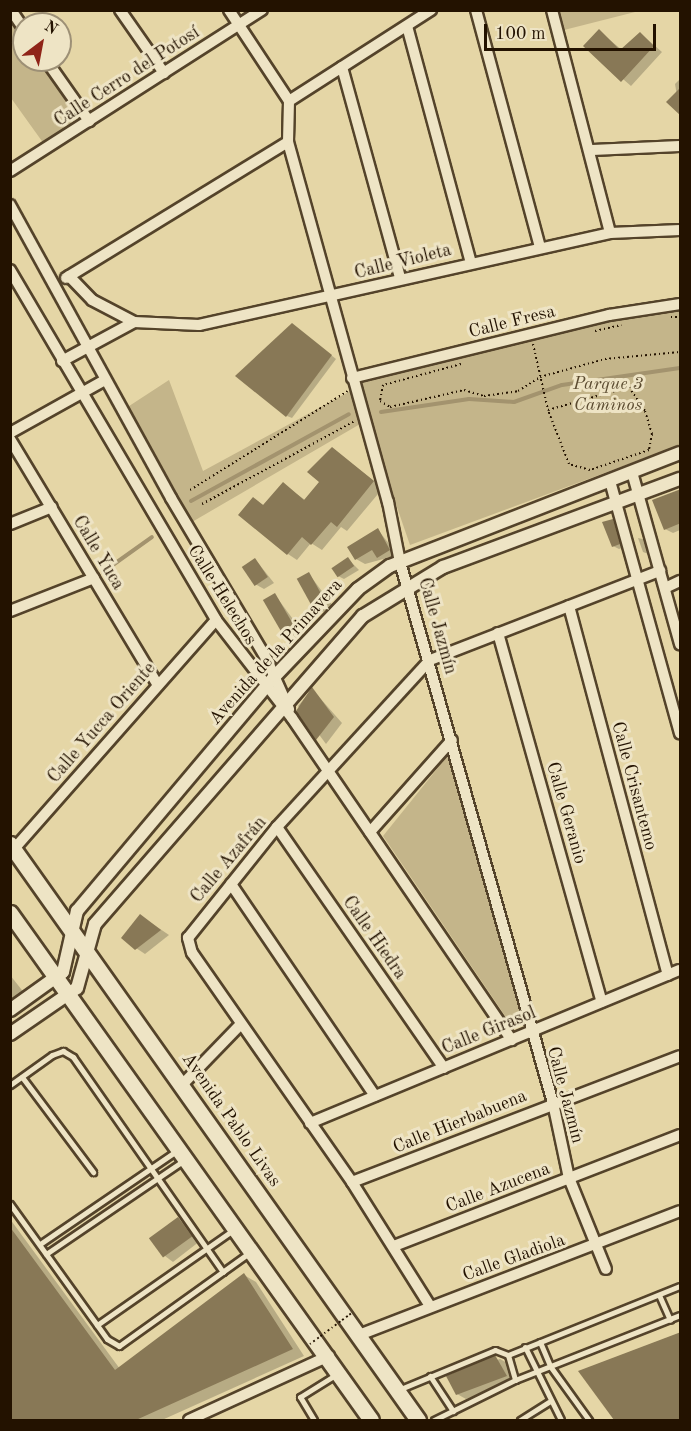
<!DOCTYPE html>
<meta charset="utf-8">
<style>
body{margin:0}
#map{position:relative;width:691px;height:1431px;overflow:hidden;background:#e5d6a6;font-family:"Old Standard TT",serif}
div>[style]{position:absolute}
.green>*{inset:0;background:#c4b58a}
.shadow>*{inset:0;background:#0003}
.stream>*{height:4px;margin:-2px;padding:0 2px;transform-origin:2px;border-radius:2px;background:#a3936e}
.building>*{inset:0;background:#887856;transform-origin:0 0}
.path>*{height:2px;margin-top:-1px;transform-origin:0;background:repeating-linear-gradient(90deg,#231200 0 1.5px,transparent 0 4.5px)}
.roads{filter:drop-shadow(2px 0 #54432a) drop-shadow(-2px 0 #54432a) drop-shadow(0 2px #54432a) drop-shadow(0 -2px #54432a)}
.service>*{height:5px;margin:-2.5px;padding:0 2.5px;transform-origin:2.5px;border-radius:2.5px;background:#eee4c5}
.minor>*{height:10px;margin:-5px;padding:0 5px;transform-origin:5px;border-radius:5px;background:#eee4c5}
.tertiary>*{height:12px;margin:-6px;padding:0 6px;transform-origin:6px;border-radius:6px;background:#eee4c5}
.secondary>*{height:15px;margin:-7.5px;padding:0 7.5px;transform-origin:7.5px;border-radius:7.5px;background:#eee4c5}
.path-bridge>*{height:2px;margin-top:-1px;transform-origin:0;background:repeating-linear-gradient(90deg,#231200 0 1.5px,transparent 0 4.5px)}
span{translate:-50% -50%;white-space:nowrap;text-align:center;line-height:1.15;-webkit-text-stroke:6px #eee4c5;paint-order:stroke}
.street-label{font-size:18px;color:#231200}
.park-label{font-size:18px;color:#5b4b30;font-style:italic}
.frame{position:absolute;inset:0;border:12px solid #231200;pointer-events:none}
.north{position:absolute;left:12px;top:12px;width:60px;height:60px;box-sizing:border-box;background:#eee4c5;border:2px solid #9d9076;border-radius:50%;rotate:32deg;font-size:16px;font-weight:700;line-height:24px;text-align:center;color:#231200}
.north::after{content:'';display:block;margin:auto;width:21px;height:27px;background:#8f2418;clip-path:polygon(50% 0,100% 100%,50% 72%,0 100%)}
.scale{position:absolute;left:484px;top:24px;width:172px;height:27px;box-sizing:border-box;border:3px solid #231200;border-top:0;padding-left:8px;font-size:18px;line-height:21px;white-space:nowrap;color:#231200;-webkit-text-stroke:4px #eee4c5;paint-order:stroke}
</style>
<div id="map">
<div class="green">
<i style="clip-path:polygon(558px 10px,639px 10px,639px 11px,564px 30px)"></i>
<i style="clip-path:polygon(10px 20px,24px 39px,24px 60px,39px 60px,79px 117px,44px 144px,11px 98px)"></i>
<i style="clip-path:polygon(653px 311px,680px 311px,680px 445px,410px 545px,367px 420px,192px 522px,123px 410px,169px 380px,203px 471px,354px 389px,359px 380px)"></i>
<i style="clip-path:polygon(449px 754px,523px 1021px,514px 1029px,383px 836px)"></i>
</div>
<div class="shadow">
<i style="clip-path:polygon(599px 31px,622px 50px,640px 33px,662px 52px,631px 86px,585px 46px)"></i>
<i style="clip-path:polygon(680px 79px,680px 114px,675px 84px)"></i>
<i style="clip-path:polygon(297px 328px,336px 359px,292px 418px,287px 416px)"></i>
<i style="clip-path:polygon(333px 449px,383px 488px,347px 531px,341px 527px,322px 550px,311px 543px,297px 560px,288px 554px,253px 499px,265px 506px,283px 484px,305px 500px,321px 481px)"></i>
<i style="clip-path:polygon(680px 491px,680px 530px,673px 533px,665px 529px)"></i>
<i style="clip-path:polygon(613px 520px,625px 547px,619px 549px,613px 546px)"></i>
<i style="clip-path:polygon(378px 530px,398px 555px,365px 564px,356px 559px)"></i>
<i style="clip-path:polygon(638px 538px,647px 540px,651px 555px,643px 552px)"></i>
<i style="clip-path:polygon(255px 559px,274px 583px,264px 589px,255px 584px)"></i>
<i style="clip-path:polygon(348px 559px,359px 570px,344px 579px,338px 576px)"></i>
<i style="clip-path:polygon(309px 574px,333px 606px,323px 612px,314px 607px)"></i>
<i style="clip-path:polygon(275px 595px,304px 634px,293px 640px,284px 635px,265px 601px)"></i>
<i style="clip-path:polygon(312px 689px,342px 723px,326px 744px,298px 706px)"></i>
<i style="clip-path:polygon(141px 916px,169px 935px,145px 954px,136px 948px)"></i>
<i style="clip-path:polygon(10px 975px,25px 994px,10px 1004px)"></i>
<i style="clip-path:polygon(178px 1218px,200px 1241px,173px 1262px,165px 1256px)"></i>
<i style="clip-path:polygon(10px 1219px,120px 1369px,244px 1275px,256px 1282px,304px 1356px,162px 1420px,10px 1420px)"></i>
<i style="clip-path:polygon(680px 1333px,680px 1420px,616px 1420px,580px 1371px)"></i>
<i style="clip-path:polygon(500px 1359px,509px 1364px,515px 1381px,466px 1399px,457px 1394px,448px 1376px)"></i>
</div>
<div class="stream">
<i style="left:381px;top:412px;width:89px;rotate:-8.4deg"></i>
<i style="left:469px;top:399px;width:45px;rotate:3.8deg"></i>
<i style="left:514px;top:402px;width:51px;rotate:-19.5deg"></i>
<i style="left:562px;top:385px;width:119px;rotate:-8.2deg"></i>
<i style="left:191px;top:501px;width:180px;rotate:-28.8deg"></i>
<i style="left:103px;top:572px;width:60px;rotate:-35.5deg"></i>
</div>
<div class="building">
<i style="clip-path:polygon(599px 29px,620px 50px,640px 32px,654px 46px,621px 82px,583px 46px)"></i>
<i style="clip-path:polygon(681px 87px,681px 116px,666px 102px)"></i>
<i style="clip-path:polygon(292px 323px,332px 355px,286px 417px,235px 376px)"></i>
<i style="clip-path:polygon(332px 447px,374px 481px,337px 527px,331px 522px,311px 545px,302px 537px,287px 555px,238px 515px,253px 497px,263px 505px,283px 482px,304px 500px,319px 482px,307px 472px)"></i>
<i style="clip-path:polygon(681px 489px,681px 523px,664px 530px,652px 500px)"></i>
<i style="clip-path:polygon(613px 519px,620px 544px,612px 547px,602px 522px)"></i>
<i style="clip-path:polygon(378px 528px,390px 550px,377px 558px,372px 550px,355px 560px,347px 547px)"></i>
<i style="left:348px;top:557px;width:11px;height:20px;rotate:56deg"></i>
<i style="left:255px;top:558px;width:23px;height:16px;rotate:56deg"></i>
<i style="left:309px;top:572px;width:33px;height:14px;rotate:61deg"></i>
<i style="left:275px;top:593px;width:42px;height:14px;rotate:60deg"></i>
<i style="clip-path:polygon(312px 687px,334px 717px,316px 740px,296px 711px)"></i>
<i style="clip-path:polygon(140px 914px,161px 930px,135px 950px,121px 938px)"></i>
<i style="left:178px;top:1217px;width:24px;height:36px;rotate:54deg"></i>
<i style="clip-path:polygon(10px 1227px,115px 1370px,244px 1273px,293px 1349px,136px 1420px,10px 1420px)"></i>
<i style="clip-path:polygon(681px 1332px,681px 1420px,614px 1420px,578px 1371px)"></i>
<i style="clip-path:polygon(495px 1355px,507px 1376px,456px 1395px,446px 1376px)"></i>
</div>
<div class="path">
<i style="left:671px;top:317px;width:9px"></i>
<i style="left:595px;top:331px;width:27px;rotate:-13deg"></i>
<i style="left:461px;top:364px;width:81px;rotate:164.9deg"></i>
<i style="left:383px;top:385px;width:16px;rotate:101deg"></i>
<i style="left:380px;top:401px;width:12px;rotate:31deg"></i>
<i style="left:390px;top:407px;width:76px;rotate:-12.9deg"></i>
<i style="left:464px;top:390px;width:21px;rotate:17deg"></i>
<i style="left:484px;top:396px;width:34px;rotate:-8deg"></i>
<i style="left:518px;top:391px;width:26px;rotate:-32deg"></i>
<i style="left:540px;top:377px;width:67px;rotate:-15.5deg"></i>
<i style="left:605px;top:359px;width:75px;rotate:-5.3deg"></i>
<i style="left:629px;top:387px;width:29px;rotate:56deg"></i>
<i style="left:645px;top:411px;width:24px;rotate:73deg"></i>
<i style="left:652px;top:434px;width:16px;rotate:101deg"></i>
<i style="left:649px;top:450px;width:62px;rotate:161.3deg"></i>
<i style="left:590px;top:470px;width:22px;rotate:-164deg"></i>
<i style="left:569px;top:464px;width:58px;rotate:-111.3deg"></i>
<i style="left:548px;top:410px;width:84px;rotate:-15.9deg"></i>
<i style="left:190px;top:490px;width:186px;rotate:-32.1deg"></i>
<i style="left:202px;top:504px;width:174px;rotate:-28.5deg"></i>
</div>
<div class="roads">
<div class="service">
<i style="left:22px;top:1077px;width:119px;rotate:53.2deg"></i>
<i style="left:10px;top:1085px;width:52px;rotate:-35.5deg"></i>
<i style="left:52px;top:1055px;width:12px;rotate:-20deg"></i>
<i style="left:63px;top:1051px;width:12px;rotate:31deg"></i>
<i style="left:73px;top:1057px;width:262px;rotate:55.1deg"></i>
<i style="left:10px;top:1204px;width:166px;rotate:54.3deg"></i>
<i style="left:107px;top:1339px;width:14px;rotate:30deg"></i>
<i style="left:119px;top:1346px;width:160px;rotate:-35.6deg"></i>
<i style="left:40px;top:1244px;width:167px;rotate:-34.3deg"></i>
<i style="left:46px;top:1254px;width:166px;rotate:-34.2deg"></i>
<i style="left:659px;top:1295px;width:27px;rotate:66deg"></i>
<i style="left:97px;top:1325px;width:166px;rotate:-34.9deg"></i>
<i style="left:540px;top:1342px;width:26px;rotate:67deg"></i>
<i style="left:550px;top:1366px;width:67px;rotate:54.2deg"></i>
<i style="left:525px;top:1347px;width:81px;rotate:63.7deg"></i>
<i style="left:508px;top:1355px;width:185px;rotate:-21.9deg"></i>
<i style="left:430px;top:1376px;width:42px;rotate:56.7deg"></i>
<i style="left:398px;top:1390px;width:105px;rotate:-22.4deg"></i>
<i style="left:495px;top:1350px;width:14px;rotate:21deg"></i>
<i style="left:508px;top:1355px;width:26px;rotate:74deg"></i>
<i style="left:314px;top:1420px;width:27px;rotate:-121deg"></i>
<i style="left:300px;top:1397px;width:44px;rotate:-31.9deg"></i>
<i style="left:434px;top:1420px;width:90px;rotate:-26.3deg"></i>
<i style="left:515px;top:1380px;width:177px;rotate:-21.5deg"></i>
<i style="left:520px;top:1420px;width:34px;rotate:-32deg"></i>
</div>
<div class="minor">
<i style="left:11px;top:10px;width:23px;rotate:56deg"></i>
<i style="left:120px;top:10px;width:77px;rotate:55.1deg"></i>
<i style="left:229px;top:10px;width:109px;rotate:56.6deg"></i>
<i style="left:289px;top:101px;width:41px;rotate:91.4deg"></i>
<i style="left:288px;top:142px;width:374px;rotate:74.5deg"></i>
<i style="left:388px;top:502px;width:61px;rotate:78.7deg"></i>
<i style="left:400px;top:562px;width:562px;rotate:74.21deg"></i>
<i style="left:553px;top:1103px;width:77px;rotate:78deg"></i>
<i style="left:569px;top:1178px;width:98px;rotate:67.9deg"></i>
<i style="left:476px;top:10px;width:245px;rotate:74.9deg"></i>
<i style="left:552px;top:10px;width:230px;rotate:75.4deg"></i>
<i style="left:407px;top:26px;width:245px;rotate:74.9deg"></i>
<i style="left:46px;top:60px;width:75px;rotate:54.8deg"></i>
<i style="left:342px;top:67px;width:219px;rotate:74.6deg"></i>
<i style="left:289px;top:101px;width:169px;rotate:-32.7deg"></i>
<i style="left:592px;top:150px;width:88px;rotate:-2.6deg"></i>
<i style="left:10px;top:171px;width:299px;rotate:-32.6deg"></i>
<i style="left:10px;top:205px;width:334px;rotate:61.2deg"></i>
<i style="left:171px;top:498px;width:188px;rotate:59.3deg"></i>
<i style="left:267px;top:660px;width:54px;rotate:65.8deg"></i>
<i style="left:10px;top:270px;width:406px;rotate:59.5deg"></i>
<i style="left:216px;top:620px;width:124px;rotate:52.2deg"></i>
<i style="left:292px;top:718px;width:390px;rotate:55.7deg"></i>
<i style="left:69px;top:276px;width:33px;rotate:46deg"></i>
<i style="left:92px;top:300px;width:47px;rotate:27.6deg"></i>
<i style="left:134px;top:322px;width:65px;rotate:2.6deg"></i>
<i style="left:199px;top:325px;width:421px;rotate:-12.6deg"></i>
<i style="left:610px;top:233px;width:70px;rotate:-2.5deg"></i>
<i style="left:66px;top:278px;width:260px;rotate:-31.5deg"></i>
<i style="left:62px;top:361px;width:82px;rotate:-28.4deg"></i>
<i style="left:352px;top:378px;width:265px;rotate:-13.8deg"></i>
<i style="left:609px;top:315px;width:72px;rotate:-8.8deg"></i>
<i style="left:10px;top:433px;width:109px;rotate:-29.2deg"></i>
<i style="left:10px;top:439px;width:286px;rotate:59deg"></i>
<i style="left:632px;top:472px;width:179px;rotate:74.4deg"></i>
<i style="left:610px;top:481px;width:262px;rotate:74.5deg"></i>
<i style="left:10px;top:524px;width:45px;rotate:-22deg"></i>
<i style="left:665px;top:588px;width:17px;rotate:-25deg"></i>
<i style="left:569px;top:606px;width:382px;rotate:75deg"></i>
<i style="left:10px;top:611px;width:90px;rotate:-21.4deg"></i>
<i style="left:498px;top:633px;width:383px;rotate:74.3deg"></i>
<i style="left:277px;top:827px;width:293px;rotate:55.3deg"></i>
<i style="left:370px;top:832px;width:123px;rotate:-48.3deg"></i>
<i style="left:14px;top:849px;width:305px;rotate:-48.6deg"></i>
<i style="left:231px;top:884px;width:256px;rotate:55.8deg"></i>
<i style="left:182px;top:1085px;width:83px;rotate:-46deg"></i>
<i style="left:310px;top:1123px;width:400px;rotate:-22.5deg"></i>
<i style="left:352px;top:1182px;width:351px;rotate:-21deg"></i>
<i style="left:394px;top:1246px;width:307px;rotate:-21.2deg"></i>
<i style="left:430px;top:1306px;width:146px;rotate:-122.2deg"></i>
<i style="left:352px;top:1182px;width:279px;rotate:-124.9deg"></i>
<i style="left:192px;top:953px;width:16px;rotate:-105deg"></i>
<i style="left:188px;top:938px;width:142px;rotate:-51.3deg"></i>
<i style="left:277px;top:827px;width:226px;rotate:-47.5deg"></i>
<i style="left:430px;top:660px;width:247px;rotate:-21.2deg"></i>
<i style="left:359px;top:1335px;width:344px;rotate:-21.1deg"></i>
<i style="left:189px;top:1420px;width:154px;rotate:-24.6deg"></i>
</div>
<div class="tertiary">
<i style="left:10px;top:1010px;width:65px;rotate:-35.6deg"></i>
<i style="left:63px;top:972px;width:63px;rotate:-77.1deg"></i>
<i style="left:77px;top:911px;width:307px;rotate:-49.9deg"></i>
<i style="left:275px;top:676px;width:120px;rotate:-46.3deg"></i>
<i style="left:358px;top:589px;width:39px;rotate:-36deg"></i>
<i style="left:390px;top:566px;width:311px;rotate:-21.3deg"></i>
<i style="left:10px;top:1034px;width:81px;rotate:-34.5deg"></i>
<i style="left:77px;top:988px;width:66px;rotate:-74.3deg"></i>
<i style="left:95px;top:924px;width:408px;rotate:-49deg"></i>
<i style="left:363px;top:616px;width:94px;rotate:-31.5deg"></i>
<i style="left:443px;top:567px;width:253px;rotate:-20.4deg"></i>
</div>
<div class="secondary">
<i style="left:10px;top:844px;width:706px;rotate:54.69deg"></i>
<i style="left:10px;top:913px;width:622px;rotate:54.55deg"></i>
</div>
</div>
<div class="path-bridge">
<i style="left:533px;top:344px;width:68px;rotate:77.2deg"></i>
<i style="left:310px;top:1344px;width:54px;rotate:-36.7deg"></i>
</div>
<div class="street-label">
<span style="left:127px;top:77px;rotate:-33deg">Calle Cerro del Potosí</span>
<span style="left:403px;top:262px;rotate:-14deg">Calle Violeta</span>
<span style="left:512px;top:322px;rotate:-14deg">Calle Fresa</span>
<span style="left:98px;top:553px;rotate:59deg">Calle Yuca</span>
<span style="left:222px;top:595px;rotate:58deg">Calle Helechos</span>
<span style="left:437px;top:626px;rotate:74deg">Calle Jazmín</span>
<span style="left:276px;top:652px;rotate:-48deg">Avenida de la Primavera</span>
<span style="left:102px;top:723px;rotate:-49deg">Calle Yucca Oriente</span>
<span style="left:634px;top:786px;rotate:75deg">Calle Crisantemo</span>
<span style="left:566px;top:813px;rotate:74deg">Calle Geranio</span>
<span style="left:229px;top:860px;rotate:-50deg">Calle Azafrán</span>
<span style="left:374px;top:938px;rotate:55deg">Calle Hiedra</span>
<span style="left:489px;top:1031px;rotate:-22deg">Calle Girasol</span>
<span style="left:565px;top:1095px;rotate:75deg">Calle Jazmín</span>
<span style="left:231px;top:1120px;rotate:55deg">Avenida Pablo Livas</span>
<span style="left:460px;top:1122px;rotate:-22deg">Calle Hierbabuena</span>
<span style="left:498px;top:1188px;rotate:-21deg">Calle Azucena</span>
<span style="left:514px;top:1258px;rotate:-20deg">Calle Gladiola</span>
</div>
<div class="park-label">
<span style="left:608px;top:395px">Parque 3<br>Caminos</span>
</div>
<div class="frame"></div>
<div class="north">N</div>
<div class="scale">100 m</div>
</div>
